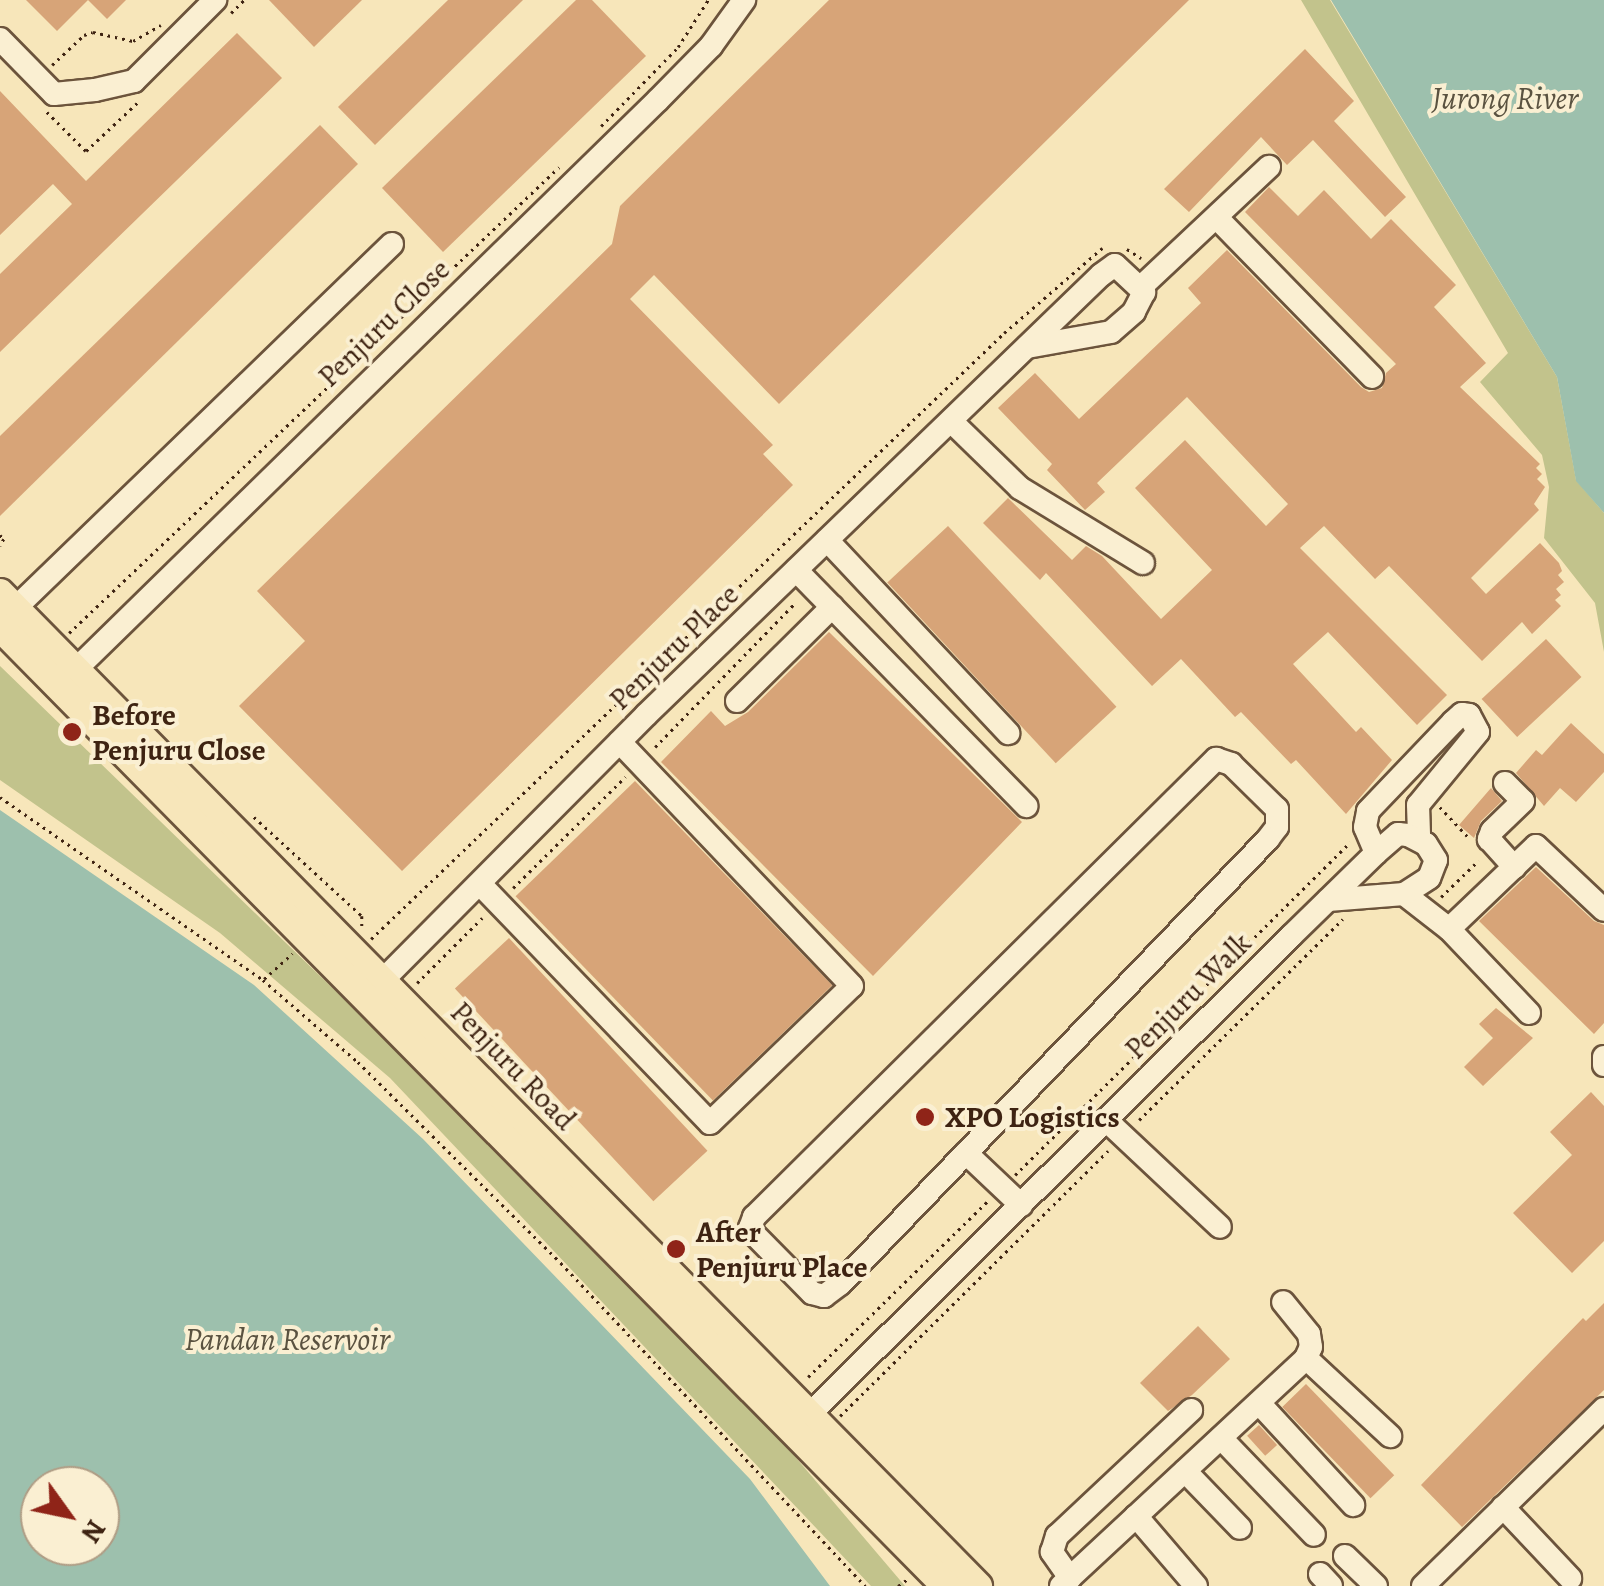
<!DOCTYPE html>
<style>
body{margin:0}
#map{position:relative;width:1604px;height:1586px;overflow:hidden;background:#f7e6ba;font-family:Alegreya,serif}
div>[style]{position:absolute}
.green>*{inset:0;background:#c2c38c}
.water>*{inset:0;background:#9dc0ad}
.building>*{inset:0;background:#d7a478;transform-origin:0 0}
.path>*{height:2.5px;margin-top:-1.25px;transform-origin:0;background:repeating-linear-gradient(90deg,#3e2312 0 2.5px,transparent 0 7.5px)}
.roads{filter:drop-shadow(2px 0 #6c543c) drop-shadow(-2px 0 #6c543c) drop-shadow(0 2px #6c543c) drop-shadow(0 -2px #6c543c)}
.minor>*{height:22px;margin:-11px;padding:0 11px;transform-origin:11px;border-radius:11px;background:#faefd2}
.major>*{height:28px;margin:-14px;padding:0 14px;transform-origin:14px;border-radius:14px;background:#f7e6ba}
.dots>*{width:28px;height:28px;translate:-50% -50%;box-sizing:border-box;border:5px solid #faefd2;border-radius:50%}
span{translate:-50% -50%;white-space:nowrap;text-align:center;line-height:1.15;-webkit-text-stroke:8px #faefd2;paint-order:stroke}
.street-label{font-size:30px;color:#3e2312}
.poi-label{font-size:30px;color:#3e2312;font-weight:700}
.left{translate:0 -50%;text-align:left}
.water-label{font-size:32px;color:#5a5240;font-style:italic}
.north{position:absolute;left:20px;top:1466px;width:100px;height:100px;box-sizing:border-box;background:#faefd2;border:2px solid #af9d85;border-radius:50%;rotate:123deg;font-size:28px;font-weight:700;line-height:40px;text-align:center;color:#3e2312}
.north::after{content:'';display:block;margin:auto;width:35px;height:45px;background:#8f2418;clip-path:polygon(50% 0,100% 100%,50% 72%,0 100%)}
</style>
<div id="map">
<div class="green">
<i style="clip-path:polygon(1301px 0,1330px 0,1557px 377px,1576px 480px,1604px 513px,1604px 652px,1595px 603px,1544px 538px,1549px 487px,1542px 455px,1480px 382px,1508px 353px)"></i>
<i style="clip-path:polygon(0 666px,445px 1097px,786px 1446px,905px 1586px,871px 1586px,390px 1078px,220px 933px,0 780px)"></i>
</div>
<div class="water">
<i style="clip-path:polygon(1331px 0,1604px 0,1604px 513px,1576px 481px,1557px 377px)"></i>
<i style="clip-path:polygon(evenodd,0 810px,254px 985px,423px 1139px,750px 1479px,830px 1586px,0 1586px,0 810px,100px 1486px,100px 1546px,40px 1546px,40px 1486px,100px 1486px)"></i>
</div>
<div class="building">
<i style="clip-path:polygon(26px 0,126px 0,107px 19px,88px 0,57px 31px)"></i>
<i style="clip-path:polygon(269px 0,362px 0,314px 47px)"></i>
<i style="clip-path:polygon(448px 0,523px 0,375px 145px,338px 107px)"></i>
<i style="clip-path:polygon(576px 0,592px 0,646px 56px,443px 252px,382px 188px)"></i>
<i style="clip-path:polygon(829px 0,1189px 0,779px 404px,654px 275px,630px 299px,773px 445px,763px 454px,793px 485px,402px 871px,239px 706px,305px 641px,257px 591px,612px 244px,620px 206px)"></i>
<i style="clip-path:polygon(237px 33px,282px 78px,0 352px,0 274px,72px 204px,53px 184px,0 235px,0 91px,86px 181px)"></i>
<i style="clip-path:polygon(1305px 49px,1354px 101px,1334px 121px,1406px 197px,1385px 217px,1313px 140px,1287px 165px,1261px 137px,1189px 212px,1164px 189px)"></i>
<i style="clip-path:polygon(320px 125px,358px 164px,0 516px,0 436px)"></i>
<i style="clip-path:polygon(1269px 187px,1298px 216px,1324px 190px,1371px 239px,1391px 219px,1456px 285px,1434px 307px,1486px 363px,1460px 387px,1540px 464px,1536px 468px,1542px 474px,1537px 479px,1545px 487px,1534px 504px,1539px 510px,1471px 578px,1486px 594px,1540px 543px,1559px 563px,1562px 571px,1558px 575px,1564px 582px,1556px 589px,1561px 595px,1555px 600px,1561px 606px,1532px 634px,1522px 622px,1482px 661px,1389px 566px,1375px 579px,1324px 526px,1300px 548px,1447px 695px,1417px 725px,1328px 632px,1293px 664px,1356px 732px,1361px 727px,1392px 760px,1346px 814px,1296px 760px,1291px 764px,1241px 712px,1235px 717px,1181px 659px,1152px 686px,1046px 573px,1040px 580px,983px 523px,1008px 498px,1072px 560px,1086px 546px,1102px 556px,1161px 619px,1212px 570px,1135px 488px,1185px 440px,1266px 526px,1288px 504px,1187px 397px,1097px 483px,1105px 492px,1085px 510px,1047px 470px,1052px 464px,998px 408px,1035px 373px,1079px 419px,1201px 303px,1188px 288px,1227px 250px,1361px 387px,1369px 392px,1382px 388px,1386px 373px,1396px 364px,1245px 212px)"></i>
<i style="left:948px;top:526px;width:247px;height:83px;rotate:47deg"></i>
<i style="clip-path:polygon(829px 632px,1022px 822px,873px 976px,661px 762px,711px 711px,725px 726px,748px 712px)"></i>
<i style="left:1546px;top:639px;width:52px;height:88px;rotate:47deg"></i>
<i style="clip-path:polygon(1571px 723px,1604px 754px,1604px 772px,1576px 802px,1560px 788px,1544px 806px,1516px 773px,1536px 750px,1542px 755px)"></i>
<i style="left:635px;top:781px;width:284px;height:166px;rotate:46deg"></i>
<i style="clip-path:polygon(1491px 788px,1502px 801px,1481px 821px,1474px 838px,1459px 825px)"></i>
<i style="clip-path:polygon(1536px 867px,1594px 921px,1604px 925px,1604px 1023px,1594px 1034px,1479px 921px)"></i>
<i style="left:509px;top:938px;width:291px;height:74px;rotate:47deg"></i>
<i style="clip-path:polygon(1496px 1008px,1533px 1038px,1483px 1086px,1464px 1067px,1493px 1038px,1479px 1024px)"></i>
<i style="clip-path:polygon(1591px 1092px,1604px 1106px,1604px 1241px,1572px 1273px,1513px 1213px,1572px 1155px,1550px 1132px)"></i>
<i style="clip-path:polygon(1604px 1303px,1604px 1390px,1462px 1527px,1421px 1485px,1583px 1318px,1586px 1321px)"></i>
<i style="clip-path:polygon(1198px 1326px,1230px 1359px,1192px 1395px,1168px 1411px,1140px 1383px)"></i>
<i style="left:1306px;top:1384px;width:127px;height:33px;rotate:46deg"></i>
<i style="left:1259px;top:1425px;width:27px;height:16px;rotate:48deg"></i>
</div>
<div class="path">
<i style="left:231px;top:13px;width:18px;rotate:-45deg"></i>
<i style="left:52px;top:65px;width:44px;rotate:-43.2deg"></i>
<i style="left:84px;top:35px;width:9px;rotate:-18deg"></i>
<i style="left:93px;top:32px;width:41px;rotate:12.7deg"></i>
<i style="left:133px;top:41px;width:32px;rotate:-30deg"></i>
<i style="left:47px;top:112px;width:55px;rotate:45deg"></i>
<i style="left:86px;top:151px;width:73px;rotate:-43.3deg"></i>
<i style="left:601px;top:126px;width:110px;rotate:-45.7deg"></i>
<i style="left:678px;top:47px;width:56px;rotate:-57.4deg"></i>
<i style="left:1127px;top:249px;width:17px;rotate:33deg"></i>
<i style="left:0;top:535px;width:6px;rotate:45deg"></i>
<i style="left:4px;top:539px;width:8px;rotate:120deg"></i>
<i style="left:69px;top:633px;width:676px;rotate:-43.56deg"></i>
<i style="left:655px;top:747px;width:202px;rotate:-45.8deg"></i>
<i style="left:0;top:797px;width:320px;rotate:34.8deg"></i>
<i style="left:263px;top:980px;width:125px;rotate:40.8deg"></i>
<i style="left:358px;top:1062px;width:286px;rotate:44.7deg"></i>
<i style="left:561px;top:1263px;width:444px;rotate:46.7deg"></i>
<i style="left:1440px;top:807px;width:42px;rotate:46.9deg"></i>
<i style="left:254px;top:817px;width:147px;rotate:42.5deg"></i>
<i style="left:362px;top:916px;width:11px;rotate:90deg"></i>
<i style="left:513px;top:888px;width:158px;rotate:-44.7deg"></i>
<i style="left:1441px;top:897px;width:52px;rotate:-44.2deg"></i>
<i style="left:371px;top:939px;width:876px;rotate:-43.75deg"></i>
<i style="left:1004px;top:333px;width:130px;rotate:-40.9deg"></i>
<i style="left:264px;top:979px;width:38px;rotate:-42deg"></i>
<i style="left:417px;top:983px;width:92px;rotate:-45deg"></i>
<i style="left:1139px;top:1120px;width:286px;rotate:-44.6deg"></i>
<i style="left:1015px;top:1175px;width:472px;rotate:-44.8deg"></i>
<i style="left:808px;top:1377px;width:252px;rotate:-44.4deg"></i>
<i style="left:840px;top:1416px;width:377px;rotate:-44.7deg"></i>
<i style="left:898px;top:1586px;width:14px;rotate:-36deg"></i>
</div>
<div class="roads">
<div class="minor">
<i style="left:0;top:39px;width:77px;rotate:45.5deg"></i>
<i style="left:54px;top:94px;width:41px;rotate:-5.6deg"></i>
<i style="left:95px;top:90px;width:40px;rotate:-13deg"></i>
<i style="left:134px;top:81px;width:115px;rotate:-45deg"></i>
<i style="left:1217px;top:218px;width:222px;rotate:45.7deg"></i>
<i style="left:1140px;top:288px;width:177px;rotate:-43.2deg"></i>
<i style="left:951px;top:421px;width:96px;rotate:44.2deg"></i>
<i style="left:1020px;top:488px;width:144px;rotate:31.4deg"></i>
<i style="left:827px;top:540px;width:265px;rotate:46.8deg"></i>
<i style="left:796px;top:570px;width:330px;rotate:45.7deg"></i>
<i style="left:3px;top:620px;width:541px;rotate:-44.03deg"></i>
<i style="left:65px;top:680px;width:829px;rotate:-44.37deg"></i>
<i style="left:658px;top:100px;width:76px;rotate:-45.5deg"></i>
<i style="left:711px;top:46px;width:57px;rotate:-54.3deg"></i>
<i style="left:737px;top:701px;width:134px;rotate:-44.7deg"></i>
<i style="left:1216px;top:759px;width:16px;rotate:18deg"></i>
<i style="left:1231px;top:764px;width:64px;rotate:44.4deg"></i>
<i style="left:1277px;top:809px;width:18px;rotate:90deg"></i>
<i style="left:1277px;top:827px;width:15px;rotate:127deg"></i>
<i style="left:1268px;top:839px;width:617px;rotate:133.88deg"></i>
<i style="left:840px;top:1284px;width:20px;rotate:143deg"></i>
<i style="left:824px;top:1296px;width:12px;rotate:-166deg"></i>
<i style="left:812px;top:1293px;width:84px;rotate:-134.5deg"></i>
<i style="left:753px;top:1233px;width:6px;rotate:-121deg"></i>
<i style="left:750px;top:1228px;width:12px;rotate:-70deg"></i>
<i style="left:754px;top:1217px;width:651px;rotate:-44.75deg"></i>
<i style="left:1505px;top:783px;width:25px;rotate:45deg"></i>
<i style="left:1523px;top:801px;width:43px;rotate:135.9deg"></i>
<i style="left:1492px;top:831px;width:9px;rotate:111deg"></i>
<i style="left:1489px;top:839px;width:38px;rotate:48deg"></i>
<i style="left:1376px;top:853px;width:28px;rotate:-113deg"></i>
<i style="left:1365px;top:827px;width:16px;rotate:-79deg"></i>
<i style="left:1368px;top:811px;width:123px;rotate:-46.3deg"></i>
<i style="left:1453px;top:722px;width:12px;rotate:-42deg"></i>
<i style="left:1462px;top:714px;width:7px;rotate:8deg"></i>
<i style="left:1469px;top:715px;width:19px;rotate:62deg"></i>
<i style="left:1478px;top:732px;width:94px;rotate:129.4deg"></i>
<i style="left:1418px;top:805px;width:33px;rotate:88deg"></i>
<i style="left:481px;top:885px;width:330px;rotate:46.1deg"></i>
<i style="left:710px;top:1123px;width:197px;rotate:-44deg"></i>
<i style="left:852px;top:986px;width:337px;rotate:-133.6deg"></i>
<i style="left:1404px;top:894px;width:57px;rotate:37.9deg"></i>
<i style="left:1449px;top:929px;width:116px;rotate:46.4deg"></i>
<i style="left:1449px;top:929px;width:120px;rotate:-43.7deg"></i>
<i style="left:1536px;top:846px;width:93px;rotate:43.3deg"></i>
<i style="left:372px;top:991px;width:389px;rotate:-45.2deg"></i>
<i style="left:646px;top:715px;width:633px;rotate:-44.04deg"></i>
<i style="left:1101px;top:275px;width:17px;rotate:-36deg"></i>
<i style="left:1115px;top:265px;width:40px;rotate:43deg"></i>
<i style="left:1144px;top:292px;width:22px;rotate:117deg"></i>
<i style="left:1134px;top:312px;width:30px;rotate:139deg"></i>
<i style="left:1111px;top:332px;width:85px;rotate:169.9deg"></i>
<i style="left:1604px;top:1057px;width:8px;rotate:90deg"></i>
<i style="left:1106px;top:1120px;width:156px;rotate:43.2deg"></i>
<i style="left:966px;top:1153px;width:76px;rotate:43.4deg"></i>
<i style="left:1306px;top:1358px;width:115px;rotate:42.9deg"></i>
<i style="left:1259px;top:1403px;width:139px;rotate:47.3deg"></i>
<i style="left:799px;top:1425px;width:694px;rotate:-44.82deg"></i>
<i style="left:1291px;top:936px;width:119px;rotate:-44.3deg"></i>
<i style="left:1376px;top:853px;width:29px;rotate:-41deg"></i>
<i style="left:1398px;top:834px;width:10px;rotate:6deg"></i>
<i style="left:1408px;top:835px;width:20px;rotate:27deg"></i>
<i style="left:1426px;top:844px;width:19px;rotate:58deg"></i>
<i style="left:1436px;top:860px;width:19px;rotate:111deg"></i>
<i style="left:1429px;top:878px;width:30px;rotate:147deg"></i>
<i style="left:1404px;top:894px;width:76px;rotate:175.5deg"></i>
<i style="left:1221px;top:1438px;width:134px;rotate:46.2deg"></i>
<i style="left:1185px;top:1471px;width:79px;rotate:46deg"></i>
<i style="left:1503px;top:1507px;width:98px;rotate:46.7deg"></i>
<i style="left:1136px;top:1516px;width:92px;rotate:49.4deg"></i>
<i style="left:1345px;top:1556px;width:43px;rotate:44.1deg"></i>
<i style="left:1320px;top:1574px;width:16px;rotate:47deg"></i>
<i style="left:1070px;top:1578px;width:32px;rotate:-125deg"></i>
<i style="left:1052px;top:1552px;width:17px;rotate:-73deg"></i>
<i style="left:1057px;top:1536px;width:184px;rotate:-43.2deg"></i>
<i style="left:1061px;top:1586px;width:335px;rotate:-42.9deg"></i>
<i style="left:1306px;top:1358px;width:12px;rotate:-66deg"></i>
<i style="left:1311px;top:1347px;width:13px;rotate:-99deg"></i>
<i style="left:1309px;top:1334px;width:41px;rotate:-129.1deg"></i>
<i style="left:1423px;top:1586px;width:253px;rotate:-44.4deg"></i>
</div>
<div class="major">
<i style="left:0;top:593px;width:1394px;rotate:45.44deg"></i>
<i style="left:0;top:627px;width:1347px;rotate:45.39deg"></i>
</div>
</div>
<div class="dots">
<i style="left:72px;top:732px;background:#8f2418"></i>
<i style="left:925px;top:1117px;background:#8f2418"></i>
<i style="left:676px;top:1249px;background:#8f2418"></i>
</div>
<div class="street-label">
<span style="left:384px;top:323px;rotate:-44deg">Penjuru Close</span>
<span style="left:674px;top:647px;rotate:-44deg">Penjuru Place</span>
<span style="left:1188px;top:996px;rotate:-45deg">Penjuru Walk</span>
<span style="left:513px;top:1066px;rotate:46deg">Penjuru Road</span>
</div>
<div class="poi-label">
<span class="left" style="left:92px;top:732px">Before<br>Penjuru Close</span>
<span class="left" style="left:945px;top:1117px">XPO Logistics</span>
<span class="left" style="left:696px;top:1249px">After<br>Penjuru Place</span>
</div>
<div class="water-label">
<span style="left:1505px;top:98px">Jurong River</span>
<span style="left:287px;top:1339px">Pandan Reservoir</span>
</div>
<div class="north">N</div>
</div>
